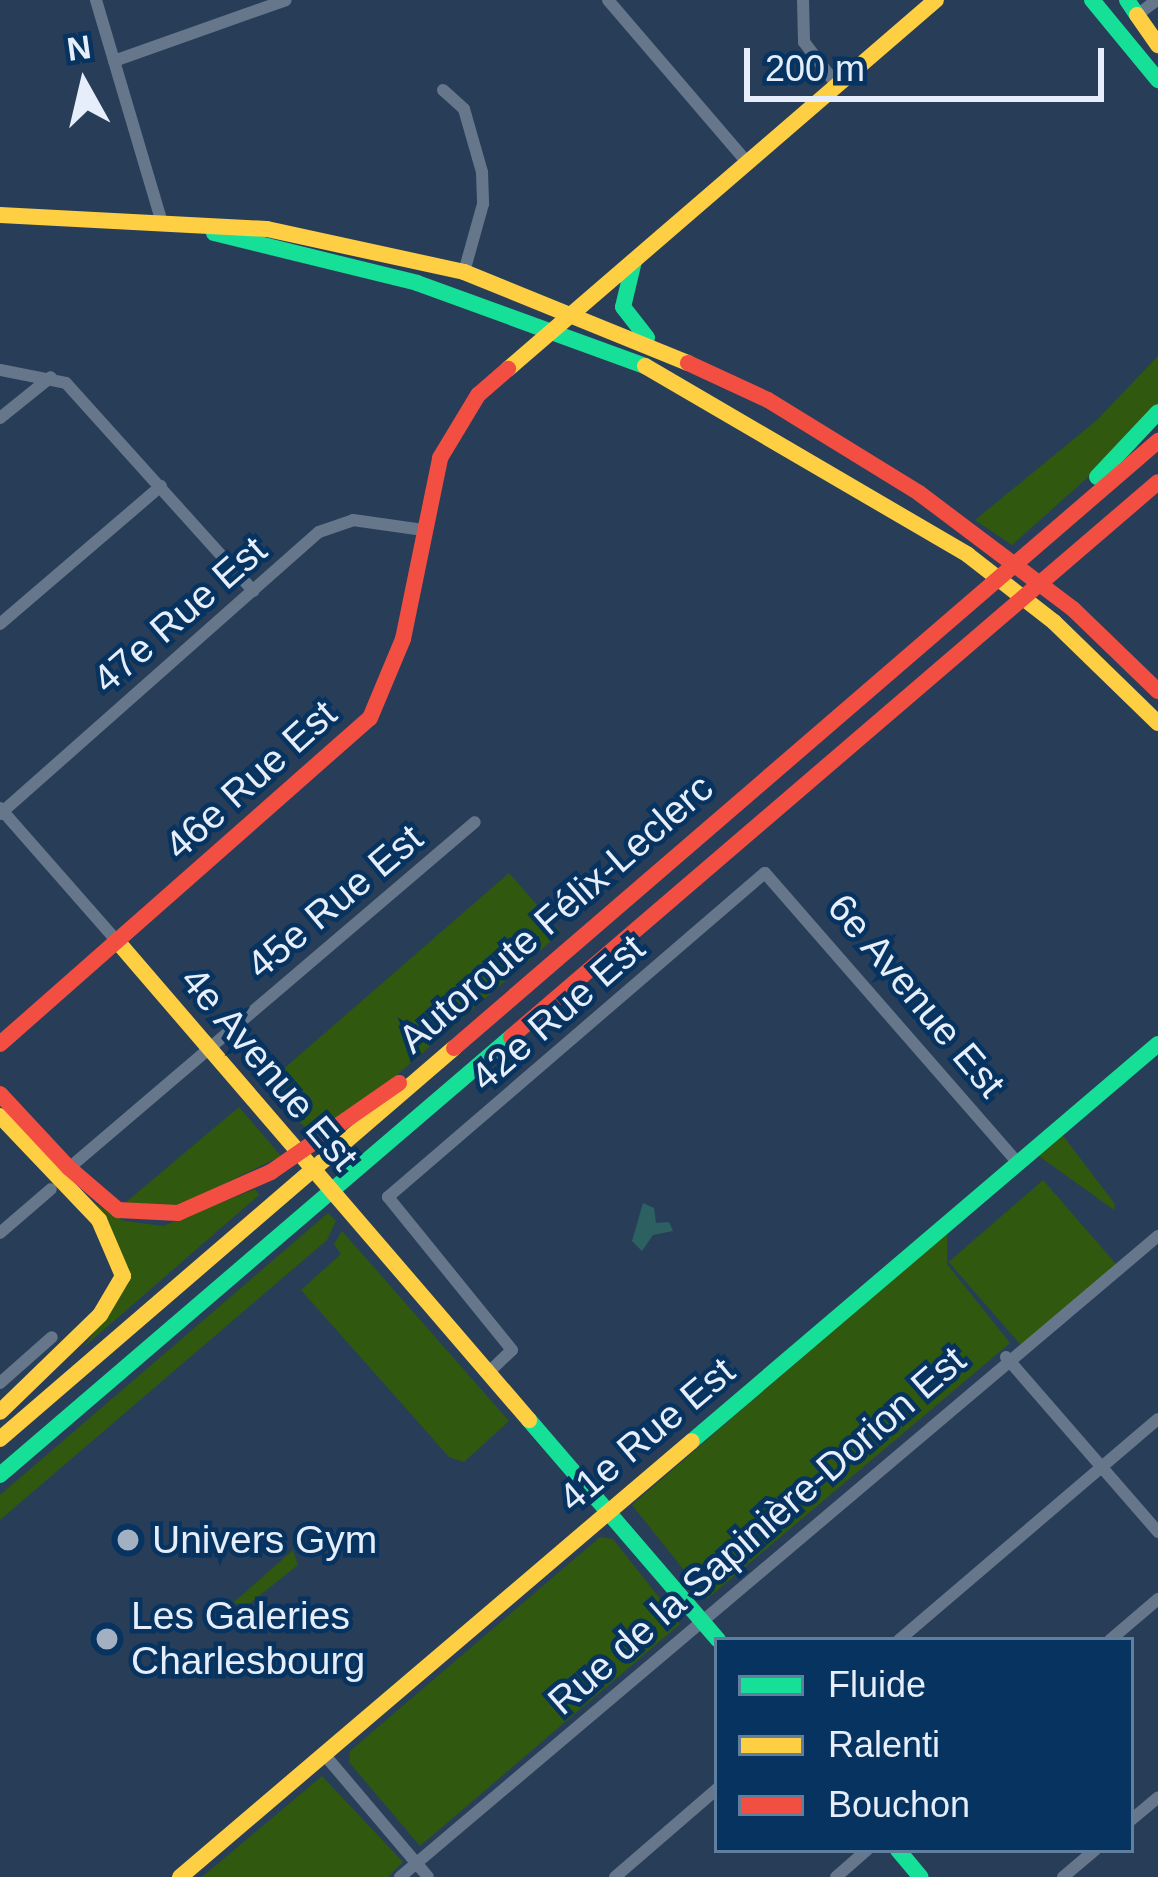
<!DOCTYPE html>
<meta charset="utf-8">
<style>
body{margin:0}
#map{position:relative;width:1158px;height:1877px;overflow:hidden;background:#283e58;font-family:Arial,sans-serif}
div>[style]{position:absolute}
.green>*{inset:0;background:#30580e;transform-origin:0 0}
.water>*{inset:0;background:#2c6061}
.street>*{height:12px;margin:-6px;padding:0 6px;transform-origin:6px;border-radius:6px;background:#66778b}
.fast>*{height:16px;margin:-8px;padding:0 8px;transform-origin:8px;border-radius:8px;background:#16e098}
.slow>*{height:16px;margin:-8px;padding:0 8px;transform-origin:8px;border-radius:8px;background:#ffcf43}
.jam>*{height:16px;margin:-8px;padding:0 8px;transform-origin:8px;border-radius:8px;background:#f24e42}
.dots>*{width:33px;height:33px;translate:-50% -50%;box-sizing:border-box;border:6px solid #073360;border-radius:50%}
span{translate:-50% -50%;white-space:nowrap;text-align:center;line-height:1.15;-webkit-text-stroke:9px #073360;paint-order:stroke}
.street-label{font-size:39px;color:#e5eefa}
.poi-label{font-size:39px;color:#e5eefa}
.left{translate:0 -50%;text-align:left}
.legend{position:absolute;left:714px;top:1637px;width:420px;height:216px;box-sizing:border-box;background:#073360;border:3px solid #607e9e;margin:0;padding:15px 21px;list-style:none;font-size:36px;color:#e5eefa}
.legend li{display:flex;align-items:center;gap:24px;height:60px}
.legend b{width:60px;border:3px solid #607e9e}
.north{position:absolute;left:24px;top:24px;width:120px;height:120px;-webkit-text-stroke:9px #073360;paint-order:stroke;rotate:352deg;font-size:33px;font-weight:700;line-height:48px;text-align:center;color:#e5eefa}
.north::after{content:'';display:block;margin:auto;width:42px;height:54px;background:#e5eefa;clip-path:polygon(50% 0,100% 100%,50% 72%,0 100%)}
.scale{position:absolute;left:744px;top:48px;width:360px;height:54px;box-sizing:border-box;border:6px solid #e5eefa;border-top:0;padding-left:15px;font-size:36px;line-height:42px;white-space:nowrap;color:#e5eefa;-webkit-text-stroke:9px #073360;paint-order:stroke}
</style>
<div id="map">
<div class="green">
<i style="clip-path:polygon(1158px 356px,1158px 407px,1114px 454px,1012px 545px,975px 520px,1097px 420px)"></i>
<i style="left:509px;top:873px;width:79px;height:321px;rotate:49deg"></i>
<i style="clip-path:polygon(239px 1107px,281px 1156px,175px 1208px,125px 1203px)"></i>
<i style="clip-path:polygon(1061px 1133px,1115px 1204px,1114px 1210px,1036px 1154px)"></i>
<i style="left:1043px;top:1180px;width:115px;height:125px;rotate:49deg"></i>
<i style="clip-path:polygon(255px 1189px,259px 1195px,84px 1347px,123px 1291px,87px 1199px,125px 1221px,163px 1226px)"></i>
<i style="clip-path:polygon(328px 1213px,336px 1221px,327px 1240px,0 1520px,0 1495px)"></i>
<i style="clip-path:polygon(342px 1231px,509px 1421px,464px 1462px,449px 1457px,301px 1290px,341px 1254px,334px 1244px)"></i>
<i style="clip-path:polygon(947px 1231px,947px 1264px,1010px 1343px,707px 1599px,632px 1505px)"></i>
<i style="clip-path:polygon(600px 1537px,613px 1539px,680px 1624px,420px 1846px,349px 1762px,350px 1751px)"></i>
<i style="clip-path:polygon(293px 1550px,298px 1565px,249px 1604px,233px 1603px)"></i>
<i style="clip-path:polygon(322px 1776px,403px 1862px,388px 1877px,202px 1877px)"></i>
</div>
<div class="water">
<i style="clip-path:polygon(643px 1203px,654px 1208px,656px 1223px,669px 1222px,673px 1231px,653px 1235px,642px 1251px,632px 1241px)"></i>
</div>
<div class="street">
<i style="left:96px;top:0;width:229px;rotate:73.5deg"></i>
<i style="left:608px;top:0;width:213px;rotate:49.4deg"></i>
<i style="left:803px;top:0;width:42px;rotate:88.6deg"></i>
<i style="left:804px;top:42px;width:53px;rotate:52.7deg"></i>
<i style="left:1137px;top:15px;width:25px;rotate:-37deg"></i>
<i style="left:114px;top:61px;width:182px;rotate:-19.5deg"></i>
<i style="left:443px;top:90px;width:28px;rotate:42deg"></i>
<i style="left:464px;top:109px;width:66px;rotate:74.1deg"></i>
<i style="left:482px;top:172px;width:32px;rotate:88deg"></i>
<i style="left:483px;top:204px;width:71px;rotate:105.6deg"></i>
<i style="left:0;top:370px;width:67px;rotate:11.1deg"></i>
<i style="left:66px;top:383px;width:280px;rotate:48deg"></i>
<i style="left:0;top:418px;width:65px;rotate:-38.8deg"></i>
<i style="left:0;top:624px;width:212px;rotate:-40.6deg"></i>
<i style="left:0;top:808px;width:177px;rotate:48.7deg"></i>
<i style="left:0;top:814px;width:426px;rotate:-41.5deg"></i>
<i style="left:319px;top:532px;width:36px;rotate:-19deg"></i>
<i style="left:353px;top:520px;width:71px;rotate:8.1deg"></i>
<i style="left:69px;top:1168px;width:533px;rotate:-40.44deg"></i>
<i style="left:0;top:1233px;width:67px;rotate:-40.8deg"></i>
<i style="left:1006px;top:1357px;width:232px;rotate:49deg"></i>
<i style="left:488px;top:1373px;width:33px;rotate:-44deg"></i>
<i style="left:512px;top:1350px;width:197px;rotate:-129deg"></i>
<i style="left:388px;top:1197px;width:497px;rotate:-40.7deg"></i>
<i style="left:765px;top:873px;width:383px;rotate:48.9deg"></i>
<i style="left:0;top:1383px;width:69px;rotate:-41.5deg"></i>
<i style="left:899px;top:1640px;width:340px;rotate:-40.5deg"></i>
<i style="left:1110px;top:1640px;width:63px;rotate:-40.5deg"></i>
<i style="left:323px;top:1753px;width:162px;rotate:49.7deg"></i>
<i style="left:1131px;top:1820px;width:35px;rotate:-40deg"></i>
<i style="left:400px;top:1877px;width:993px;rotate:-40.22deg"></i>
<i style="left:615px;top:1877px;width:135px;rotate:-40.8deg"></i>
<i style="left:836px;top:1877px;width:41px;rotate:-41.1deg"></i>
<i style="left:1063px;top:1877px;width:42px;rotate:-40.2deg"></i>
</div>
<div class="fast">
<i style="left:1092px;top:0;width:104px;rotate:50.5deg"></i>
<i style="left:1127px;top:0;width:18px;rotate:56deg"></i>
<i style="left:214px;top:233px;width:209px;rotate:13.8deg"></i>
<i style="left:417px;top:283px;width:243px;rotate:20deg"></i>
<i style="left:634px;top:261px;width:47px;rotate:103.4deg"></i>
<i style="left:623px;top:307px;width:39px;rotate:52deg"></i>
<i style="left:1097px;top:477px;width:89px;rotate:-46.8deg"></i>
<i style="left:529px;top:1420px;width:290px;rotate:49.3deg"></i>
<i style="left:692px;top:1441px;width:612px;rotate:-40.43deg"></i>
<i style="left:0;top:1475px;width:673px;rotate:-40.6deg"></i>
<i style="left:898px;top:1850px;width:35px;rotate:50deg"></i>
</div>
<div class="slow">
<i style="left:1137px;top:15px;width:37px;rotate:55deg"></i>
<i style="left:0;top:215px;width:267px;rotate:3deg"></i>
<i style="left:267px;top:229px;width:202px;rotate:12.3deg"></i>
<i style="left:464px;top:272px;width:242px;rotate:22.1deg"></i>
<i style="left:645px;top:366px;width:374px;rotate:30.3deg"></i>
<i style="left:968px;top:555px;width:109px;rotate:37.9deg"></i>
<i style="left:1054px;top:622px;width:145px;rotate:44.2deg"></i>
<i style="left:508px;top:369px;width:565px;rotate:-40.77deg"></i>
<i style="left:117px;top:941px;width:632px;rotate:49.3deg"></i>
<i style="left:0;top:1116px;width:144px;rotate:46.4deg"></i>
<i style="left:99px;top:1220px;width:61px;rotate:66.8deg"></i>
<i style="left:123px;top:1276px;width:45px;rotate:120.5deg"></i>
<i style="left:100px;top:1315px;width:139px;rotate:135.9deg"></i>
<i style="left:0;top:1439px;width:599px;rotate:-40.74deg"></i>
<i style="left:180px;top:1877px;width:672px;rotate:-40.42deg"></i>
</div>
<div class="jam">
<i style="left:688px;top:363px;width:88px;rotate:24.8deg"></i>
<i style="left:768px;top:400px;width:177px;rotate:31.6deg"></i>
<i style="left:919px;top:493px;width:193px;rotate:37deg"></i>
<i style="left:1073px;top:609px;width:118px;rotate:44deg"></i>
<i style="left:511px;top:1037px;width:852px;rotate:-40.62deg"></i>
<i style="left:0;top:1044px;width:493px;rotate:-41.4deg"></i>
<i style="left:370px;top:718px;width:86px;rotate:-67.3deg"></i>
<i style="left:403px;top:639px;width:185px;rotate:-78.4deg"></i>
<i style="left:440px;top:458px;width:74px;rotate:-58.9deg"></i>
<i style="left:478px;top:395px;width:40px;rotate:-41deg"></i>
<i style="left:454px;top:1048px;width:930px;rotate:-40.77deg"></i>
<i style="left:0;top:1094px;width:101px;rotate:47deg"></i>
<i style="left:69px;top:1168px;width:65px;rotate:40.6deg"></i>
<i style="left:118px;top:1210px;width:60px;rotate:2.9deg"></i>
<i style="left:178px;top:1213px;width:102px;rotate:-23.8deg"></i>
<i style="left:271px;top:1172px;width:156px;rotate:-34.8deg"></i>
</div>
<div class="dots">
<i style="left:128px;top:1540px;background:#a3b0c1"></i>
<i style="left:107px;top:1639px;background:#a3b0c1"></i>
</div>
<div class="street-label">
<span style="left:180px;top:615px;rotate:-41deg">47e Rue Est</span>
<span style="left:251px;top:780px;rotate:-42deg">46e Rue Est</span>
<span style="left:335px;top:902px;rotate:-40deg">45e Rue Est</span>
<span style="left:556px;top:914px;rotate:-41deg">Autoroute Félix-Leclerc</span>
<span style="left:916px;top:996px;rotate:50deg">6e Avenue Est</span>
<span style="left:558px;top:1013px;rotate:-41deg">42e Rue Est</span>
<span style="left:269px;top:1069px;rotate:50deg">4e Avenue Est</span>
<span style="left:647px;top:1435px;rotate:-40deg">41e Rue Est</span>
<span style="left:757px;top:1531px;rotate:-41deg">Rue de la Sapinière-Dorion Est</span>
</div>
<div class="poi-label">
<span class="left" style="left:152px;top:1540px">Univers Gym</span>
<span class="left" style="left:131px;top:1639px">Les Galeries<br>Charlesbourg</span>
</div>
<ul class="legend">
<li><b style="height:15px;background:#16e098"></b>Fluide</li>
<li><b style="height:15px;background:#ffcf43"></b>Ralenti</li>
<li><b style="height:15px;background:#f24e42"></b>Bouchon</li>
</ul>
<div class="north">N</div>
<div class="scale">200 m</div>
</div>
